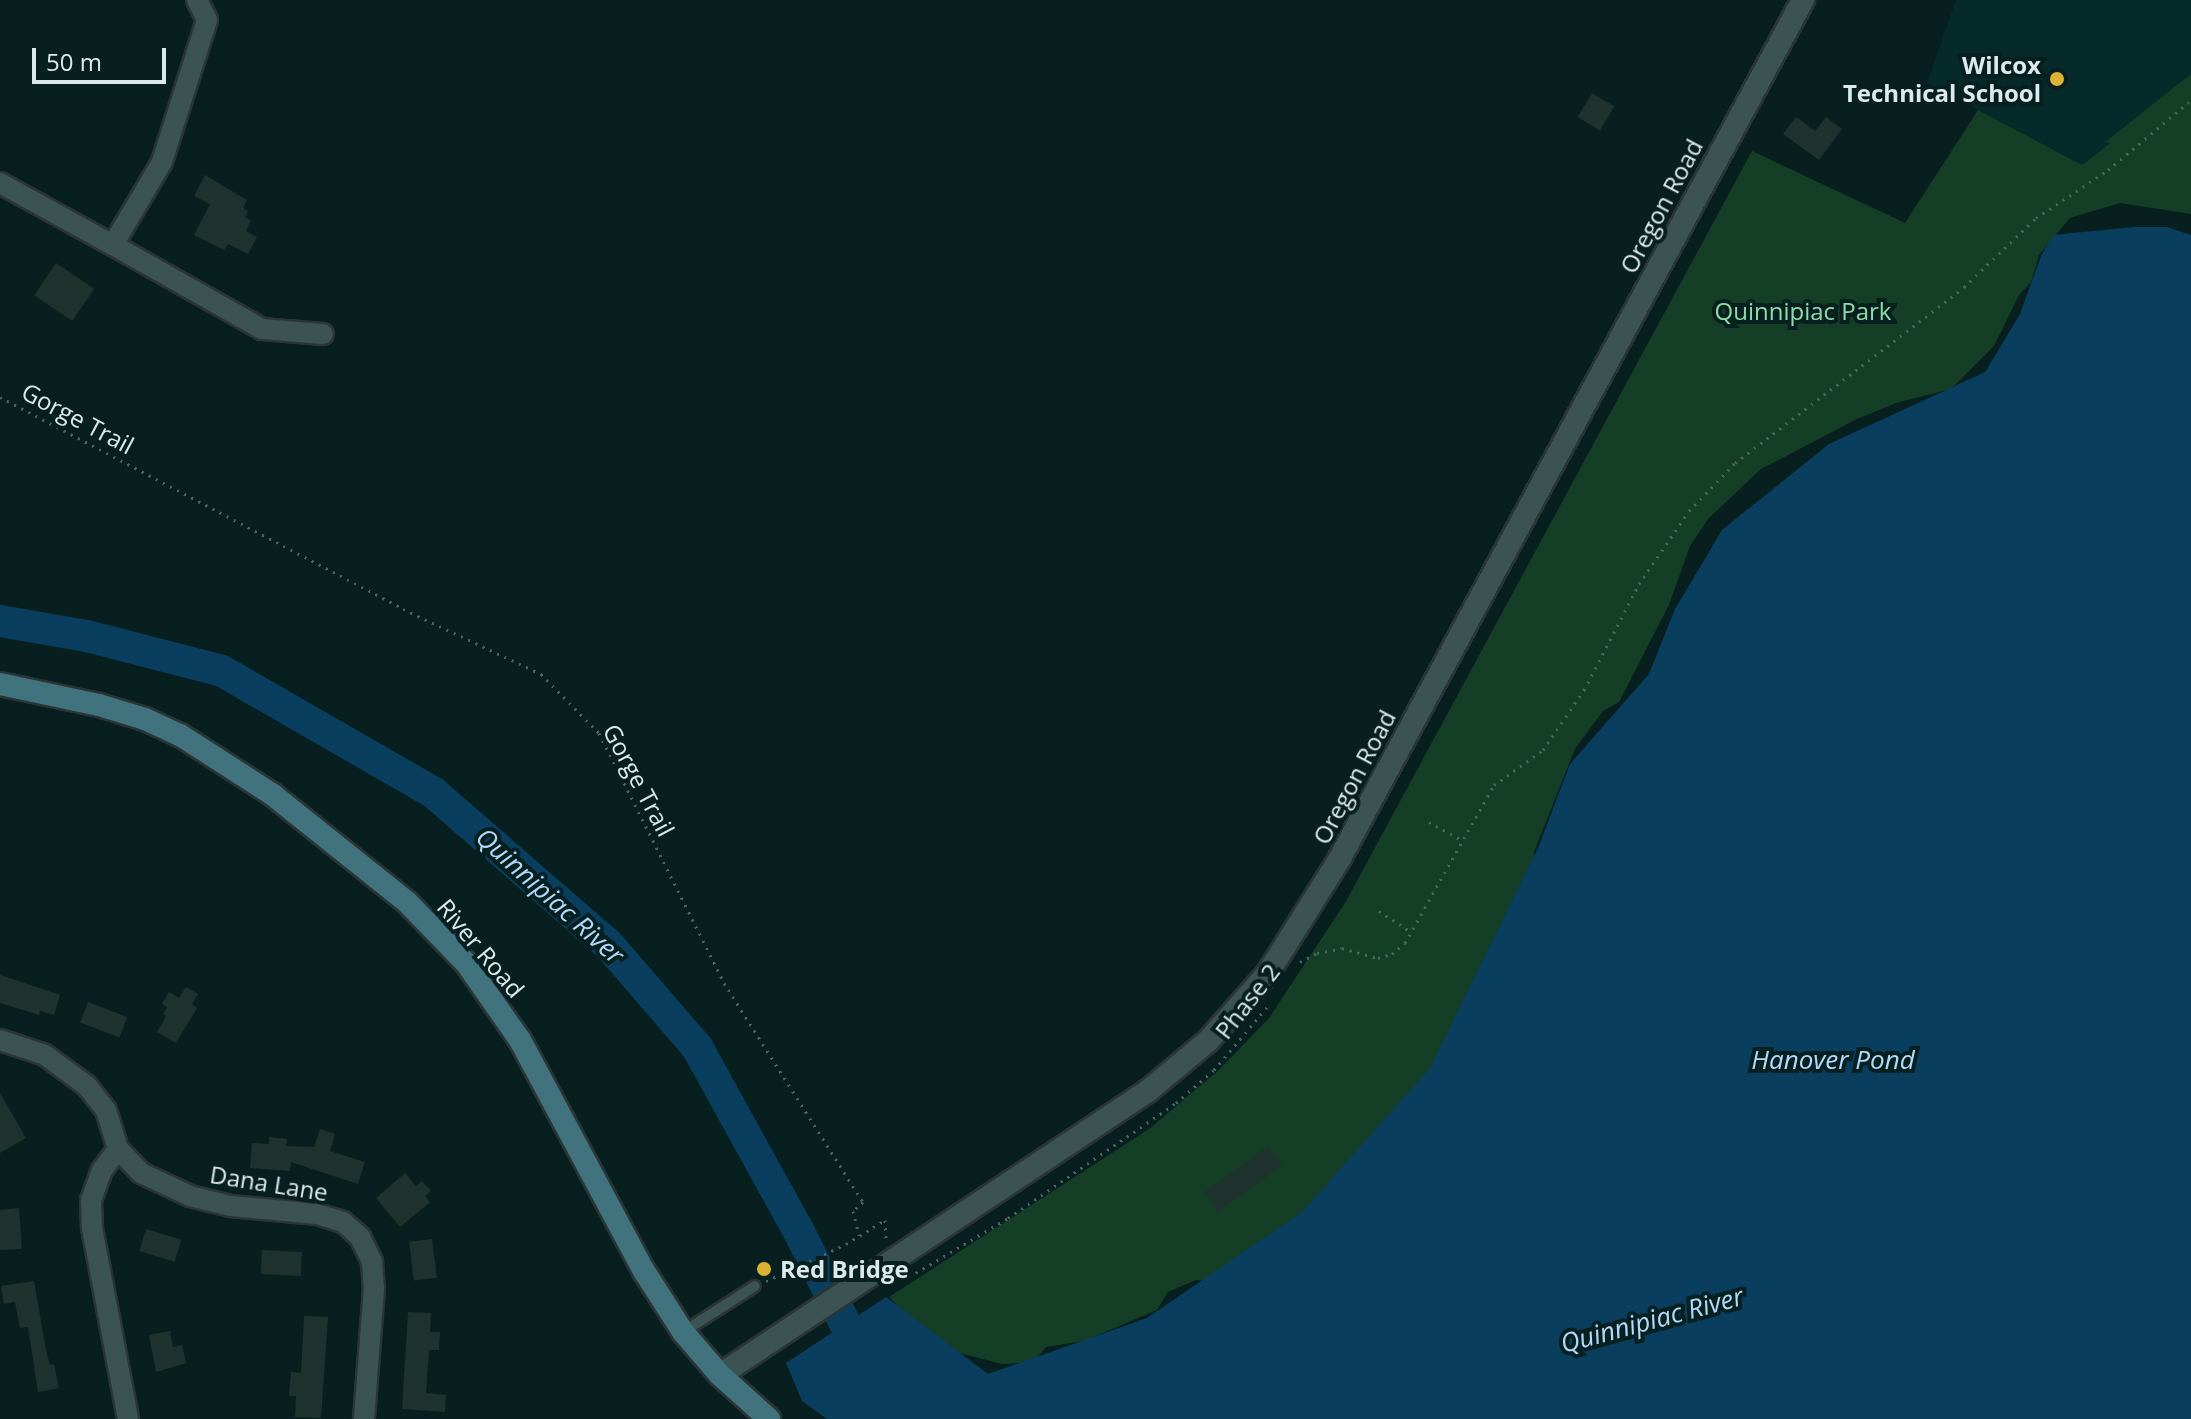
<!DOCTYPE html>
<style>
body{margin:0}
#map{position:relative;width:2191px;height:1419px;overflow:hidden;background:#081f20;font-family:"Open Sans",sans-serif}
div>[style]{position:absolute}
.built>*{inset:0;background:#06292a}
.green>*{inset:0;background:#143e26}
.water>*{inset:0;background:#0a3e5f}
.river>*{height:32px;margin:-16px;padding:0 16px;transform-origin:16px;border-radius:16px;background:#0a3e5f}
.building>*{inset:0;background:#1e332e;transform-origin:0 0}
.path>*{height:3px;margin-top:-1.5px;transform-origin:0;background:repeating-linear-gradient(90deg,#506364 0 2px,transparent 0 8px)}
.roads{filter:drop-shadow(2px 0 #2c3536) drop-shadow(-2px 0 #2c3536) drop-shadow(0 2px #2c3536) drop-shadow(0 -2px #2c3536)}
.service>*{height:10px;margin:-5px;padding:0 5px;transform-origin:5px;border-radius:5px;background:#3c5354}
.minor>*{height:20px;margin:-10px;padding:0 10px;transform-origin:10px;border-radius:10px;background:#3c5354}
.tertiary>*{height:22px;margin:-11px;padding:0 11px;transform-origin:11px;border-radius:11px;background:#3c5354}
.secondary>*{height:22px;margin:-11px;padding:0 11px;transform-origin:11px;border-radius:11px;background:#41737e}
.dots>*{width:22px;height:22px;translate:-50% -50%;box-sizing:border-box;border:4px solid #081f20;border-radius:50%}
span{translate:-50% -50%;white-space:nowrap;text-align:center;line-height:1.15;-webkit-text-stroke:8px #081f20;paint-order:stroke}
.poi-label{font-size:24px;color:#ddeaeb;font-weight:700}
.right{translate:-100% -50%;text-align:right}
.left{translate:0 -50%;text-align:left}
.street-label{font-size:24px;color:#ddeaeb}
.park-label{font-size:24px;color:#8cdca9}
.water-label{font-size:26px;color:#b0dafb;font-style:italic}
.scale{position:absolute;left:32px;top:48px;width:134px;height:36px;box-sizing:border-box;border:4px solid #ddeaeb;border-top:0;padding-left:10px;font-size:24px;line-height:28px;white-space:nowrap;color:#ddeaeb;-webkit-text-stroke:6px #081f20;paint-order:stroke}
</style>
<div id="map">
<div class="built">
<i style="clip-path:polygon(1956px 0,2191px 0,2191px 74px,2107px 141px,2111px 142px,2082px 165px,1927px 83px)"></i>
</div>
<div class="green">
<i style="clip-path:polygon(2191px 74px,2191px 214px,2120px 203px,2070px 218px,2039px 255px,2031px 282px,2019px 295px,1994px 346px,1951px 389px,1896px 403px,1857px 419px,1761px 469px,1708px 519px,1690px 546px,1669px 605px,1619px 702px,1603px 711px,1575px 749px,1534px 852px,1534px 879px,1438px 1061px,1323px 1195px,1270px 1240px,1206px 1280px,1196px 1280px,1168px 1292px,1157px 1310px,1084px 1341px,1046px 1347px,1037px 1358px,1020px 1363px,1002px 1364px,948px 1350px,910px 1319px,889px 1297px,1149px 1129px,1220px 1069px,1269px 1018px,1345px 903px,1752px 151px,1905px 223px,1978px 110px,2082px 165px,2110px 143px,2105px 142px)"></i>
</div>
<div class="water">
<i style="clip-path:polygon(2134px 227px,2167px 227px,2191px 235px,2191px 1419px,827px 1419px,802px 1401px,786px 1363px,886px 1297px,988px 1374px,1147px 1318px,1302px 1212px,1430px 1068px,1538px 848px,1570px 764px,1649px 674px,1675px 609px,1722px 530px,1829px 444px,1985px 372px,2020px 314px,2041px 256px,2053px 235px)"></i>
</div>
<div class="river">
<i style="left:0;top:621px;width:88px;rotate:9.8deg"></i>
<i style="left:87px;top:636px;width:139px;rotate:14.5deg"></i>
<i style="left:222px;top:671px;width:245px;rotate:29.9deg"></i>
<i style="left:434px;top:793px;width:230px;rotate:41deg"></i>
<i style="left:608px;top:944px;width:136px;rotate:49.2deg"></i>
<i style="left:697px;top:1047px;width:205px;rotate:61.1deg"></i>
<i style="left:796px;top:1226px;width:140px;rotate:63.3deg"></i>
<i style="left:859px;top:1351px;width:14px;rotate:36deg"></i>
</div>
<div class="building">
<i style="left:1592px;top:93px;width:26px;height:28px;rotate:31deg"></i>
<i style="clip-path:polygon(1796px 117px,1815px 131px,1826px 117px,1842px 129px,1819px 160px,1783px 134px)"></i>
<i style="clip-path:polygon(205px 175px,247px 200px,243px 208px,248px 211px,245px 217px,251px 221px,246px 231px,257px 237px,248px 254px,228px 244px,224px 250px,194px 235px,210px 204px,194px 196px)"></i>
<i style="left:56px;top:263px;width:46px;height:39px;rotate:34deg"></i>
<i style="clip-path:polygon(0 975px,60px 995px,54px 1015px,40px 1011px,39px 1015px,0 1003px)"></i>
<i style="clip-path:polygon(186px 987px,198px 994px,192px 1004px,197px 1008px,176px 1043px,157px 1032px,166px 1016px,163px 1014px,167px 1007px,162px 1004px,169px 992px,179px 998px)"></i>
<i style="left:88px;top:1002px;width:42px;height:22px;rotate:21deg"></i>
<i style="clip-path:polygon(0 1093px,26px 1138px,0 1153px)"></i>
<i style="clip-path:polygon(320px 1129px,335px 1134px,330px 1151px,365px 1162px,358px 1184px,291px 1162px,290px 1171px,250px 1168px,252px 1143px,269px 1144px,269px 1137px,287px 1139px,286px 1146px,314px 1147px)"></i>
<i style="left:1268px;top:1146px;width:24px;height:79px;rotate:54deg"></i>
<i style="clip-path:polygon(405px 1173px,416px 1186px,422px 1181px,431px 1191px,425px 1196px,430px 1202px,400px 1227px,376px 1198px)"></i>
<i style="clip-path:polygon(19px 1208px,22px 1249px,0 1250px,0 1210px)"></i>
<i style="left:146px;top:1229px;width:37px;height:23px;rotate:17deg"></i>
<i style="left:432px;top:1239px;width:39px;height:23px;rotate:83deg"></i>
<i style="left:262px;top:1250px;width:40px;height:24px;rotate:3deg"></i>
<i style="clip-path:polygon(34px 1281px,46px 1350px,50px 1365px,54px 1364px,59px 1388px,38px 1392px,28px 1327px,20px 1328px,15px 1302px,4px 1304px,1px 1286px)"></i>
<i style="clip-path:polygon(408px 1312px,431px 1313px,430px 1332px,440px 1332px,439px 1350px,429px 1350px,426px 1393px,446px 1395px,445px 1412px,402px 1409px)"></i>
<i style="clip-path:polygon(304px 1316px,328px 1317px,321px 1418px,295px 1417px,296px 1396px,289px 1396px,291px 1372px,301px 1373px)"></i>
<i style="clip-path:polygon(170px 1331px,173px 1347px,182px 1345px,186px 1363px,156px 1372px,149px 1335px)"></i>
</div>
<div class="path">
<i style="left:0;top:397px;width:455px;rotate:27.7deg"></i>
<i style="left:403px;top:609px;width:153px;rotate:25.2deg"></i>
<i style="left:541px;top:674px;width:83px;rotate:45.5deg"></i>
<i style="left:599px;top:733px;width:280px;rotate:63.4deg"></i>
<i style="left:724px;top:983px;width:259px;rotate:57.6deg"></i>
<i style="left:863px;top:1202px;width:13px;rotate:138deg"></i>
<i style="left:853px;top:1211px;width:25px;rotate:76deg"></i>
<i style="left:1429px;top:822px;width:39px;rotate:29deg"></i>
<i style="left:1379px;top:911px;width:38px;rotate:33deg"></i>
<i style="left:1300px;top:962px;width:19px;rotate:-28deg"></i>
<i style="left:1317px;top:953px;width:25px;rotate:-11deg"></i>
<i style="left:1342px;top:948px;width:37px;rotate:16deg"></i>
<i style="left:1378px;top:958px;width:15px;rotate:-16deg"></i>
<i style="left:1392px;top:954px;width:17px;rotate:-40deg"></i>
<i style="left:1405px;top:943px;width:181px;rotate:-60.6deg"></i>
<i style="left:1494px;top:785px;width:60px;rotate:-35.5deg"></i>
<i style="left:1543px;top:750px;width:73px;rotate:-55.7deg"></i>
<i style="left:1584px;top:690px;width:119px;rotate:-62.6deg"></i>
<i style="left:1639px;top:584px;width:88px;rotate:-55.6deg"></i>
<i style="left:1689px;top:511px;width:66px;rotate:-46.2deg"></i>
<i style="left:1735px;top:463px;width:289px;rotate:-37.5deg"></i>
<i style="left:1964px;top:287px;width:100px;rotate:-43.8deg"></i>
<i style="left:2036px;top:218px;width:87px;rotate:-33.7deg"></i>
<i style="left:2108px;top:170px;width:109px;rotate:-40.1deg"></i>
<i style="left:906px;top:1273px;width:5px;rotate:53deg"></i>
<i style="left:909px;top:1277px;width:115px;rotate:-30.8deg"></i>
<i style="left:1008px;top:1218px;width:204px;rotate:-34.4deg"></i>
<i style="left:1176px;top:1103px;width:50px;rotate:-41deg"></i>
<i style="left:1214px;top:1070px;width:82px;rotate:-49.9deg"></i>
<i style="left:766px;top:1281px;width:88px;rotate:-24.8deg"></i>
<i style="left:846px;top:1244px;width:46px;rotate:-31.6deg"></i>
<i style="left:885px;top:1220px;width:19px;rotate:87deg"></i>
</div>
<div class="roads">
<div class="service">
<i style="left:683px;top:1332px;width:85px;rotate:-32.6deg"></i>
</div>
<div class="minor">
<i style="left:197px;top:0;width:22px;rotate:63deg"></i>
<i style="left:207px;top:20px;width:149px;rotate:107.6deg"></i>
<i style="left:162px;top:162px;width:96px;rotate:120.6deg"></i>
<i style="left:113px;top:245px;width:171px;rotate:29.4deg"></i>
<i style="left:262px;top:329px;width:61px;rotate:4.7deg"></i>
<i style="left:0;top:183px;width:129px;rotate:28.8deg"></i>
<i style="left:0;top:1040px;width:47px;rotate:18.4deg"></i>
<i style="left:45px;top:1055px;width:52px;rotate:36.4deg"></i>
<i style="left:87px;top:1086px;width:31px;rotate:52deg"></i>
<i style="left:106px;top:1110px;width:41px;rotate:72.9deg"></i>
<i style="left:118px;top:1149px;width:33px;rotate:46deg"></i>
<i style="left:141px;top:1173px;width:54px;rotate:25.1deg"></i>
<i style="left:190px;top:1196px;width:42px;rotate:13.7deg"></i>
<i style="left:231px;top:1206px;width:86px;rotate:5.3deg"></i>
<i style="left:317px;top:1214px;width:27px;rotate:17deg"></i>
<i style="left:343px;top:1222px;width:23px;rotate:41deg"></i>
<i style="left:360px;top:1237px;width:28px;rotate:64deg"></i>
<i style="left:372px;top:1262px;width:26px;rotate:86deg"></i>
<i style="left:374px;top:1288px;width:131px;rotate:94.4deg"></i>
<i style="left:118px;top:1149px;width:26px;rotate:127deg"></i>
<i style="left:102px;top:1170px;width:32px;rotate:110deg"></i>
<i style="left:91px;top:1200px;width:28px;rotate:88deg"></i>
<i style="left:92px;top:1228px;width:194px;rotate:79.3deg"></i>
</div>
<div class="tertiary">
<i style="left:720px;top:1375px;width:514px;rotate:-33.57deg"></i>
<i style="left:1148px;top:1091px;width:78px;rotate:-39.8deg"></i>
<i style="left:1208px;top:1041px;width:91px;rotate:-48.6deg"></i>
<i style="left:1268px;top:973px;width:136px;rotate:-57.9deg"></i>
<i style="left:1340px;top:858px;width:975px;rotate:-61.65deg"></i>
</div>
<div class="secondary">
<i style="left:0;top:684px;width:101px;rotate:12deg"></i>
<i style="left:99px;top:705px;width:48px;rotate:16.9deg"></i>
<i style="left:145px;top:719px;width:38px;rotate:25deg"></i>
<i style="left:180px;top:735px;width:111px;rotate:32.8deg"></i>
<i style="left:273px;top:795px;width:171px;rotate:38.6deg"></i>
<i style="left:407px;top:902px;width:85px;rotate:46deg"></i>
<i style="left:466px;top:963px;width:94px;rotate:55deg"></i>
<i style="left:520px;top:1040px;width:262px;rotate:61.8deg"></i>
<i style="left:644px;top:1271px;width:72px;rotate:57.4deg"></i>
<i style="left:683px;top:1332px;width:57px;rotate:49.3deg"></i>
<i style="left:720px;top:1375px;width:66px;rotate:41.9deg"></i>
</div>
</div>
<div class="dots">
<i style="left:2057px;top:79px;background:#dbb333"></i>
<i style="left:764px;top:1269px;background:#dbb333"></i>
</div>
<div class="poi-label">
<span class="right" style="left:2041px;top:79px">Wilcox<br>Technical School</span>
<span class="left" style="left:780px;top:1269px">Red Bridge</span>
</div>
<div class="street-label">
<span style="left:1661px;top:206px;rotate:-62deg">Oregon Road</span>
<span style="left:78px;top:418px;rotate:28deg">Gorge Trail</span>
<span style="left:1354px;top:777px;rotate:-62deg">Oregon Road</span>
<span style="left:639px;top:780px;rotate:62deg">Gorge Trail</span>
<span style="left:481px;top:948px;rotate:50deg">River Road</span>
<span style="left:1247px;top:1001px;rotate:-52deg">Phase 2</span>
<span style="left:269px;top:1183px;rotate:9deg">Dana Lane</span>
</div>
<div class="park-label">
<span style="left:1803px;top:311px">Quinnipiac Park</span>
</div>
<div class="water-label">
<span style="left:550px;top:896px;rotate:42deg">Quinnipiac River</span>
<span style="left:1833px;top:1060px">Hanover Pond</span>
<span style="left:1652px;top:1320px;rotate:-15deg">Quinnipiac River</span>
</div>
<div class="scale">50 m</div>
</div>
